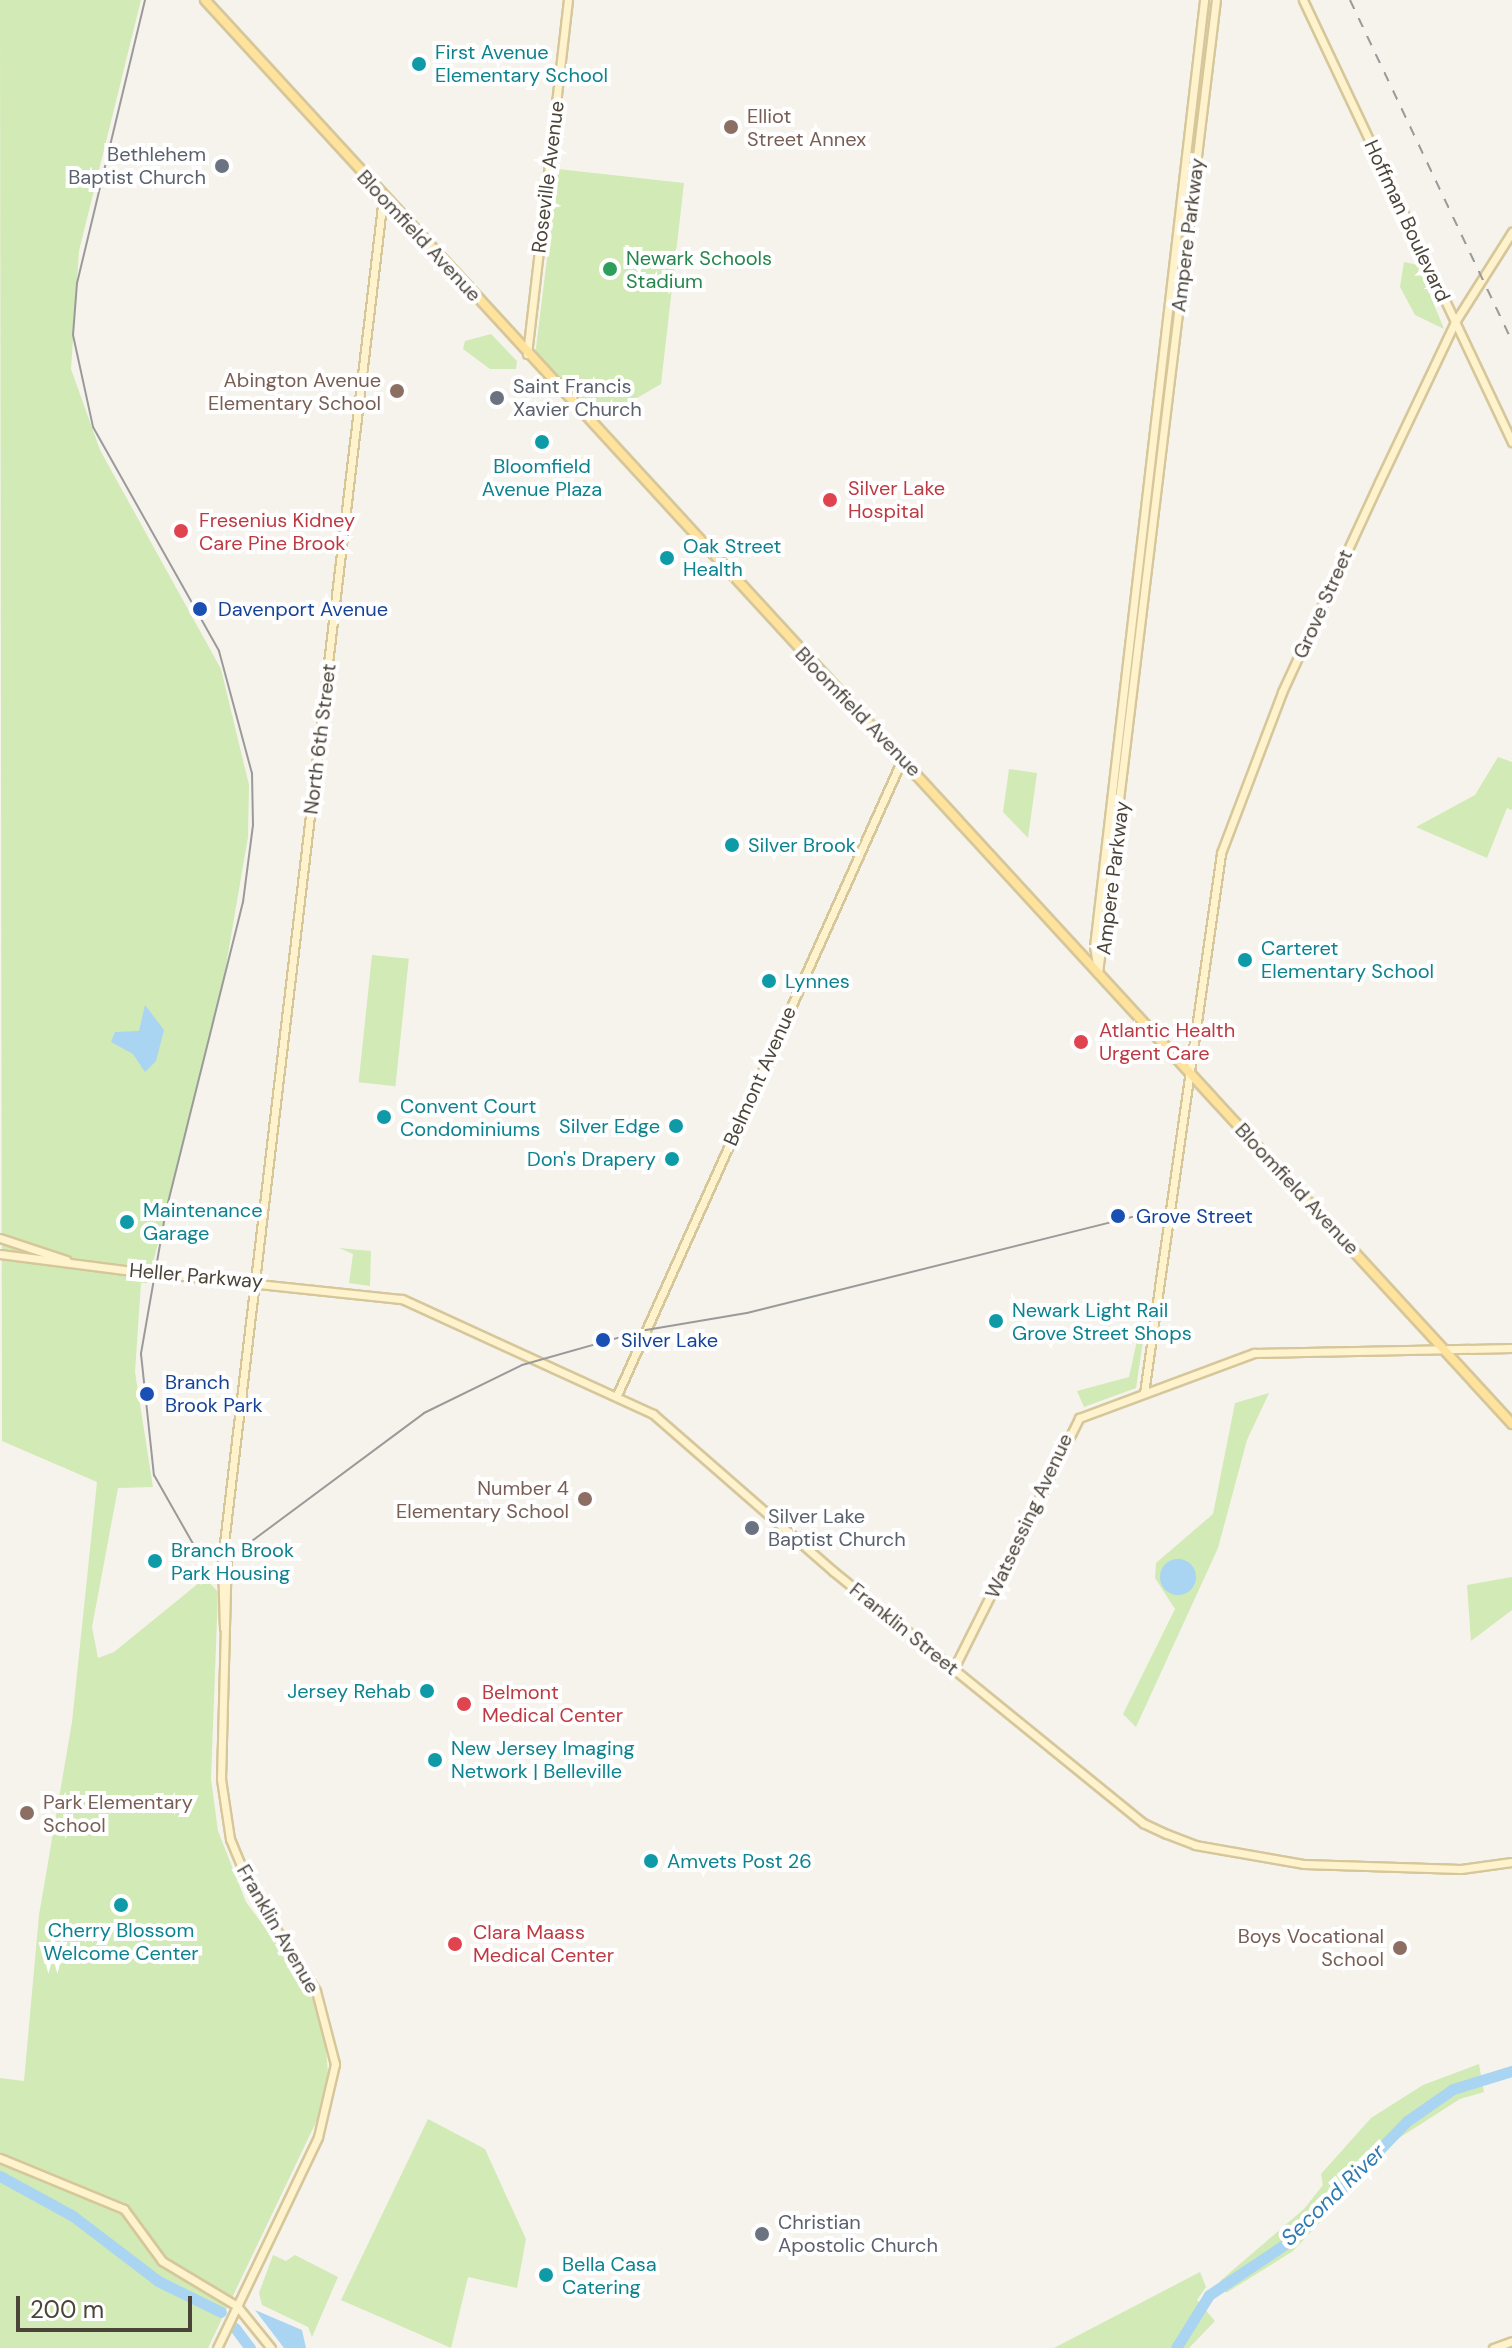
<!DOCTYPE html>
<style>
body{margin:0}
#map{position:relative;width:1512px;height:2348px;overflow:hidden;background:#f6f3ec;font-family:"DM Sans",sans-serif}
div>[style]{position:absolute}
.green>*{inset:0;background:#d2eab5;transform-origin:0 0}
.water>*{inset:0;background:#a9d4f2}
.round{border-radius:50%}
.river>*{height:11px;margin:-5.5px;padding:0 5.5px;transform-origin:5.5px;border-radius:5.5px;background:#a9d4f2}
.roads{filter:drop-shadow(2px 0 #d6c79b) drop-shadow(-2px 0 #d6c79b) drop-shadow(0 2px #d6c79b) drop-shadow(0 -2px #d6c79b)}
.secondary>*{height:7px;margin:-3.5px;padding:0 3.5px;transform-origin:3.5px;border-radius:3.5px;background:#fff3cd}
.primary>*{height:8px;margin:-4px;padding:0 4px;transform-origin:4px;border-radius:4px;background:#ffe39c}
.tram>*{height:2px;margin:-1px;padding:0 1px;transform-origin:1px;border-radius:1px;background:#9a9a9a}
.rail>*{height:2px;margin-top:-1px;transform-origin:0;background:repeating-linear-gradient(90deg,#9a9a9a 0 10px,transparent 0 20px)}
.bridges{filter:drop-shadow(2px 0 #d6c79b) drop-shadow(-2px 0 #d6c79b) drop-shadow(0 2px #d6c79b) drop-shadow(0 -2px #d6c79b)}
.secondary-bridge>*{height:7px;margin:-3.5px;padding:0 3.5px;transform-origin:3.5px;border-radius:3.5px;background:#fff3cd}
.dots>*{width:22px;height:22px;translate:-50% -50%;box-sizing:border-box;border:4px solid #fff;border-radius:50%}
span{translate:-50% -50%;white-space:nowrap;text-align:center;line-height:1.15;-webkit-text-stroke:8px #fff;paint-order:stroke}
.culture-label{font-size:20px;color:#0d838f}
.left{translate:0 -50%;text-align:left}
.right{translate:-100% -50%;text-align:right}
.education-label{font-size:20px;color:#785e54}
.worship-label{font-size:20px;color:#5b616d}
.street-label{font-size:20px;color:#4b4439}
.leisure-label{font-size:20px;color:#27864d}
.health-label{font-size:20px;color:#be3a42}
.transit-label{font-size:20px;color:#164399}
.water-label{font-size:22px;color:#2e7ab2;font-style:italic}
.scale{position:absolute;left:16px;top:2296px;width:176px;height:36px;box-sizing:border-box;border:4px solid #4b4439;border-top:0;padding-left:10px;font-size:24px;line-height:28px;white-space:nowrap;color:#4b4439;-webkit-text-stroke:6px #fff;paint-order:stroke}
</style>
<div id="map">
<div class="green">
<i style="clip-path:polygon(0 0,141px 0,79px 251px,71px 369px,100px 450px,221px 669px,249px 785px,248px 837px,223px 983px,148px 1283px,141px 1283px,135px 1372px,153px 1487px,118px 1488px,92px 1627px,98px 1658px,114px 1652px,205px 1578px,218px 1592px,211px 1779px,218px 1831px,246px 1902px,313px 1993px,325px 2037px,328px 2074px,317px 2120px,208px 2348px,0 2348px,0 2078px,24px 2081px,39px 1915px,72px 1722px,97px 1482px,2px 1441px)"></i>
<i style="clip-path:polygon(558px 169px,684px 183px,661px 384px,594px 423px,535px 356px)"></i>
<i style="clip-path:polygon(1404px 262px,1418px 265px,1444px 329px,1415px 315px,1400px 287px)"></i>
<i style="clip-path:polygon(491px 334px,517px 361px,516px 369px,490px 369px,463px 349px,465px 341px)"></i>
<i style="clip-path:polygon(1498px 757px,1512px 762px,1512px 810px,1507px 808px,1487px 858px,1416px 827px,1475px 795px)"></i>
<i style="clip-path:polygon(1009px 769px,1037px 773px,1028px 838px,1003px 812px)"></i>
<i style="left:372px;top:955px;width:37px;height:128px;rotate:6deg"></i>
<i style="clip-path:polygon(339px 1248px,371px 1251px,370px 1286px,349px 1283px,353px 1254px)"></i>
<i style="clip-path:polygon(1140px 1327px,1145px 1328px,1136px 1388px,1084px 1407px,1077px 1391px,1129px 1377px)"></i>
<i style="clip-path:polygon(1269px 1393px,1247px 1440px,1218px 1548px,1136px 1727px,1123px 1714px,1175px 1609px,1155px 1578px,1156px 1563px,1213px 1514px,1235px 1403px)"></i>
<i style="clip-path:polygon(1512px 1577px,1512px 1610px,1471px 1641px,1467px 1585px)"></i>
<i style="clip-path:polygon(1479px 2064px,1484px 2092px,1460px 2099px,1399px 2138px,1293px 2251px,1226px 2293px,1220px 2281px,1304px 2209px,1323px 2185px,1321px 2174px,1371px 2118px,1423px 2085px)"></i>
<i style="clip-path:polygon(428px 2119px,485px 2149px,526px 2239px,517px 2288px,468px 2277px,451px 2348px,341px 2300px)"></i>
<i style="clip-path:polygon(273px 2255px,286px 2261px,295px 2255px,338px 2277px,312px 2337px,308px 2327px,262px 2305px,259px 2293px)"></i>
<i style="clip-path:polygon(1200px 2272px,1206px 2287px,1197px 2300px,1215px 2321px,1189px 2348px,1054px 2348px)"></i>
</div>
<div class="water">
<i style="clip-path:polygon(145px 1005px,164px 1030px,156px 1061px,145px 1072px,133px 1054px,111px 1042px,115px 1032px,139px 1031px)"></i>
<i class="round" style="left:1160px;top:1559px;width:36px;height:36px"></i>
<i style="clip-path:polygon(255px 2310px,302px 2330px,306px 2348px,284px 2348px)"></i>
</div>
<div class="river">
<i style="left:0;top:2176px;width:83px;rotate:28.7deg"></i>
<i style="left:73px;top:2216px;width:107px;rotate:37.4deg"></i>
<i style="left:158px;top:2281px;width:70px;rotate:26.2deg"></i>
<i style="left:235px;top:2328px;width:25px;rotate:53deg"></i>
<i style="left:1176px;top:2348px;width:62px;rotate:-58.1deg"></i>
<i style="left:1209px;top:2295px;width:97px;rotate:-33.7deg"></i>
<i style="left:1290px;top:2241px;width:168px;rotate:-45.7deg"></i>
<i style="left:1407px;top:2121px;width:56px;rotate:-34.8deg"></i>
<i style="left:1453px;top:2089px;width:62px;rotate:-17deg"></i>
</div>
<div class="roads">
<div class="secondary">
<i style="left:1303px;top:0;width:489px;rotate:64.7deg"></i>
<i style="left:527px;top:354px;width:356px;rotate:-83.4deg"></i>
<i style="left:1098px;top:971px;width:24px;rotate:-99deg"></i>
<i style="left:1094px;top:947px;width:953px;rotate:-83.37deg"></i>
<i style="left:1098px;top:973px;width:980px;rotate:-83.09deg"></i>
<i style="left:0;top:1238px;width:70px;rotate:18.4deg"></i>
<i style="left:0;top:1254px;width:149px;rotate:7.3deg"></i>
<i style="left:163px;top:1274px;width:240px;rotate:6deg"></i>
<i style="left:402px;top:1299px;width:276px;rotate:24.6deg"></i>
<i style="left:653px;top:1414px;width:239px;rotate:41.1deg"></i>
<i style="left:833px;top:1571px;width:400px;rotate:39.1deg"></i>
<i style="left:1143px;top:1823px;width:26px;rotate:25deg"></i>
<i style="left:1167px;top:1834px;width:30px;rotate:21deg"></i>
<i style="left:1195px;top:1845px;width:111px;rotate:9.9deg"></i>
<i style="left:1304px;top:1864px;width:157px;rotate:1.8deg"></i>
<i style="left:1461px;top:1869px;width:51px;rotate:-7.8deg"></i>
<i style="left:1144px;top:1393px;width:545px;rotate:-81.88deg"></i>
<i style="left:1221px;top:853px;width:172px;rotate:-69.2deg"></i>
<i style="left:1282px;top:692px;width:231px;rotate:-65.2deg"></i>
<i style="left:1379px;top:482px;width:177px;rotate:-64.6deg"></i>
<i style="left:1455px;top:322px;width:107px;rotate:-57.7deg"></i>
<i style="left:617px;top:1395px;width:699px;rotate:-65.85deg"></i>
<i style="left:224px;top:1628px;width:68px;rotate:-91.7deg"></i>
<i style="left:222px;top:1560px;width:1372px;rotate:-83.26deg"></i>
<i style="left:953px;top:1670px;width:282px;rotate:-63.4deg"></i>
<i style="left:1079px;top:1418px;width:187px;rotate:-20.4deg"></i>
<i style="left:1254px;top:1353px;width:258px;rotate:-1.1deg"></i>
<i style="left:0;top:2158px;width:134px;rotate:22.4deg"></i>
<i style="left:124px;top:2209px;width:64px;rotate:53.8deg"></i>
<i style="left:162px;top:2261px;width:87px;rotate:31deg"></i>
<i style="left:237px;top:2306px;width:54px;rotate:51deg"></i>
<i style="left:217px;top:2348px;width:234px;rotate:-64.4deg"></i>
<i style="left:318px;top:2137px;width:75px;rotate:-76.9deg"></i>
<i style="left:335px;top:2064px;width:75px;rotate:-104.6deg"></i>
<i style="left:316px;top:1991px;width:118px;rotate:-122.9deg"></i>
<i style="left:252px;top:1892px;width:57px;rotate:-112.5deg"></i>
<i style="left:230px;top:1839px;width:61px;rotate:-98.5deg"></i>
<i style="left:221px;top:1779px;width:231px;rotate:-88.5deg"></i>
<i style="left:1493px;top:2348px;width:20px;rotate:-20deg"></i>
</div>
<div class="primary">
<i style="left:205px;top:0;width:1933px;rotate:47.45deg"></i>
</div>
</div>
<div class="tram">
<i style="left:145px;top:0;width:291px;rotate:103.5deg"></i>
<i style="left:77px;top:283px;width:52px;rotate:94.4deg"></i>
<i style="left:73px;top:335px;width:94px;rotate:77.7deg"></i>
<i style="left:93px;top:427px;width:257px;rotate:60.6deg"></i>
<i style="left:219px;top:651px;width:126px;rotate:74.9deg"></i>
<i style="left:252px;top:773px;width:52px;rotate:88.9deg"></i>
<i style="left:253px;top:825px;width:78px;rotate:97.4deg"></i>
<i style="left:243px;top:902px;width:324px;rotate:104deg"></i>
<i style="left:165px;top:1216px;width:140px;rotate:99.9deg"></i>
<i style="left:141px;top:1354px;width:122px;rotate:83.9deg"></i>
<i style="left:154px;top:1475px;width:85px;rotate:60.4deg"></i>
<i style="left:196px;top:1549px;width:16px;rotate:40deg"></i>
<i style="left:208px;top:1559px;width:21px;rotate:-3deg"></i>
<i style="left:229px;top:1558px;width:243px;rotate:-36.6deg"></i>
<i style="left:424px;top:1413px;width:109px;rotate:-26.1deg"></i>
<i style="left:522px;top:1365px;width:129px;rotate:-15.8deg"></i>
<i style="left:646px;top:1330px;width:102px;rotate:-9.6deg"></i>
<i style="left:747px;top:1313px;width:421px;rotate:-14deg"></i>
</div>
<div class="rail">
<i style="left:1350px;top:0;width:378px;rotate:64.6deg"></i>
</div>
<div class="bridges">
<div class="secondary-bridge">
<i style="left:148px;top:1273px;width:15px;rotate:4deg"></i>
</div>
</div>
<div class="dots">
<i style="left:419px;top:64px;background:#0f9aa8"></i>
<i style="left:731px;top:127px;background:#8d6e63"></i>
<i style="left:222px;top:166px;background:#6b7280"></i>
<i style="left:610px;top:269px;background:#2e9e5b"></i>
<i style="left:397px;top:391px;background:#8d6e63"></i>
<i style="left:497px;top:398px;background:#6b7280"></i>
<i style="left:542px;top:442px;background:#0f9aa8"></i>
<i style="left:830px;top:500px;background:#e0444e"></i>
<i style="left:181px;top:531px;background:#e0444e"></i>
<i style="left:667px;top:558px;background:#0f9aa8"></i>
<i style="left:200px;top:609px;background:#1a4fb4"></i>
<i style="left:732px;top:845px;background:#0f9aa8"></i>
<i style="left:1245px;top:960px;background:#0f9aa8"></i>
<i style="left:769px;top:981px;background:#0f9aa8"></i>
<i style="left:1081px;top:1042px;background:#e0444e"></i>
<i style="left:384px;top:1117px;background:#0f9aa8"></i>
<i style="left:676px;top:1126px;background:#0f9aa8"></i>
<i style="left:672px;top:1159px;background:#0f9aa8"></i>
<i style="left:1118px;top:1216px;background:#1a4fb4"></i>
<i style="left:127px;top:1222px;background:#0f9aa8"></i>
<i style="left:996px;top:1321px;background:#0f9aa8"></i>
<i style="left:603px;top:1340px;background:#1a4fb4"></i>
<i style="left:147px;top:1394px;background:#1a4fb4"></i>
<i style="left:585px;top:1499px;background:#8d6e63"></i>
<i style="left:752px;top:1528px;background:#6b7280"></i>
<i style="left:155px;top:1561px;background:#0f9aa8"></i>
<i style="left:427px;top:1691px;background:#0f9aa8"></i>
<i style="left:464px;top:1704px;background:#e0444e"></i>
<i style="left:435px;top:1760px;background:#0f9aa8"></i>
<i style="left:27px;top:1813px;background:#8d6e63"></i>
<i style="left:651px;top:1861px;background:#0f9aa8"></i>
<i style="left:121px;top:1905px;background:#0f9aa8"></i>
<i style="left:455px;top:1944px;background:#e0444e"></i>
<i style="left:1400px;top:1948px;background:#8d6e63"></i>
<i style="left:762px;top:2234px;background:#6b7280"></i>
<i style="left:546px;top:2275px;background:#0f9aa8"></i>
</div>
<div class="culture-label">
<span class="left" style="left:435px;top:64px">First Avenue<br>Elementary School</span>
<span style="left:542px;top:478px">Bloomfield<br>Avenue Plaza</span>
<span class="left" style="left:683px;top:558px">Oak Street<br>Health</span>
<span class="left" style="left:748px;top:845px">Silver Brook</span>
<span class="left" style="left:1261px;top:960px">Carteret<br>Elementary School</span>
<span class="left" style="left:785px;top:981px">Lynnes</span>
<span class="left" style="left:400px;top:1118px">Convent Court<br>Condominiums</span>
<span class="right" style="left:660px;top:1126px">Silver Edge</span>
<span class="right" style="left:656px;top:1159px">Don's Drapery</span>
<span class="left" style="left:143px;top:1222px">Maintenance<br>Garage</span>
<span class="left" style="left:1012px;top:1322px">Newark Light Rail<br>Grove Street Shops</span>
<span class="left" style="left:171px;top:1562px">Branch Brook<br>Park Housing</span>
<span class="right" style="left:411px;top:1691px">Jersey Rehab</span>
<span class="left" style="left:451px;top:1760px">New Jersey Imaging<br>Network | Belleville</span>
<span class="left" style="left:667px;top:1861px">Amvets Post 26</span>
<span style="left:121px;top:1942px">Cherry Blossom<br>Welcome Center</span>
<span class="left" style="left:562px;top:2276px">Bella Casa<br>Catering</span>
</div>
<div class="education-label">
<span class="left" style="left:747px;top:128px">Elliot<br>Street Annex</span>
<span class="right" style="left:381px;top:392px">Abington Avenue<br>Elementary School</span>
<span class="right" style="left:569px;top:1500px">Number 4<br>Elementary School</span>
<span class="left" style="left:43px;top:1814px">Park Elementary<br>School</span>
<span class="right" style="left:1384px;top:1948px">Boys Vocational<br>School</span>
</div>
<div class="worship-label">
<span class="right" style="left:206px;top:166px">Bethlehem<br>Baptist Church</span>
<span class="left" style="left:513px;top:398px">Saint Francis<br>Xavier Church</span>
<span class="left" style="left:768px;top:1528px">Silver Lake<br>Baptist Church</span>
<span class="left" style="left:778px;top:2234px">Christian<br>Apostolic Church</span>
</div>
<div class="street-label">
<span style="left:548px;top:177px;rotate:-83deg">Roseville Avenue</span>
<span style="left:1407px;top:221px;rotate:65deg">Hoffman Boulevard</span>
<span style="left:1188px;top:235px;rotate:-83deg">Ampere Parkway</span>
<span style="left:419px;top:236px;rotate:47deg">Bloomfield Avenue</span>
<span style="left:1323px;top:604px;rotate:-66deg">Grove Street</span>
<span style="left:858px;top:712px;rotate:46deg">Bloomfield Avenue</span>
<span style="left:320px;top:739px;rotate:-83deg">North 6th Street</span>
<span style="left:1113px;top:878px;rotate:-83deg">Ampere Parkway</span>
<span style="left:760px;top:1076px;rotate:-66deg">Belmont Avenue</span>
<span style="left:1297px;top:1189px;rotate:47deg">Bloomfield Avenue</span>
<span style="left:196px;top:1276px;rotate:5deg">Heller Parkway</span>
<span style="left:1029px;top:1516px;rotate:-65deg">Watsessing Avenue</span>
<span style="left:904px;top:1629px;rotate:39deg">Franklin Street</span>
<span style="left:278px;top:1929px;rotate:60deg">Franklin Avenue</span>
</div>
<div class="leisure-label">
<span class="left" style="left:626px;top:270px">Newark Schools<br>Stadium</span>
</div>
<div class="health-label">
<span class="left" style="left:848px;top:500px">Silver Lake<br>Hospital</span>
<span class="left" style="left:199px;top:532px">Fresenius Kidney<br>Care Pine Brook</span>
<span class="left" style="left:1099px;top:1042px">Atlantic Health<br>Urgent Care</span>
<span class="left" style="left:482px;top:1704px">Belmont<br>Medical Center</span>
<span class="left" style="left:473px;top:1944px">Clara Maass<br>Medical Center</span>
</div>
<div class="transit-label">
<span class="left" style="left:218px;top:609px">Davenport Avenue</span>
<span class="left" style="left:1136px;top:1216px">Grove Street</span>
<span class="left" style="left:621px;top:1340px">Silver Lake</span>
<span class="left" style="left:165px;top:1394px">Branch<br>Brook Park</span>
</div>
<div class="water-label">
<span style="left:1333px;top:2195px;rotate:-44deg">Second River</span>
</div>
<div class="scale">200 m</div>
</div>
